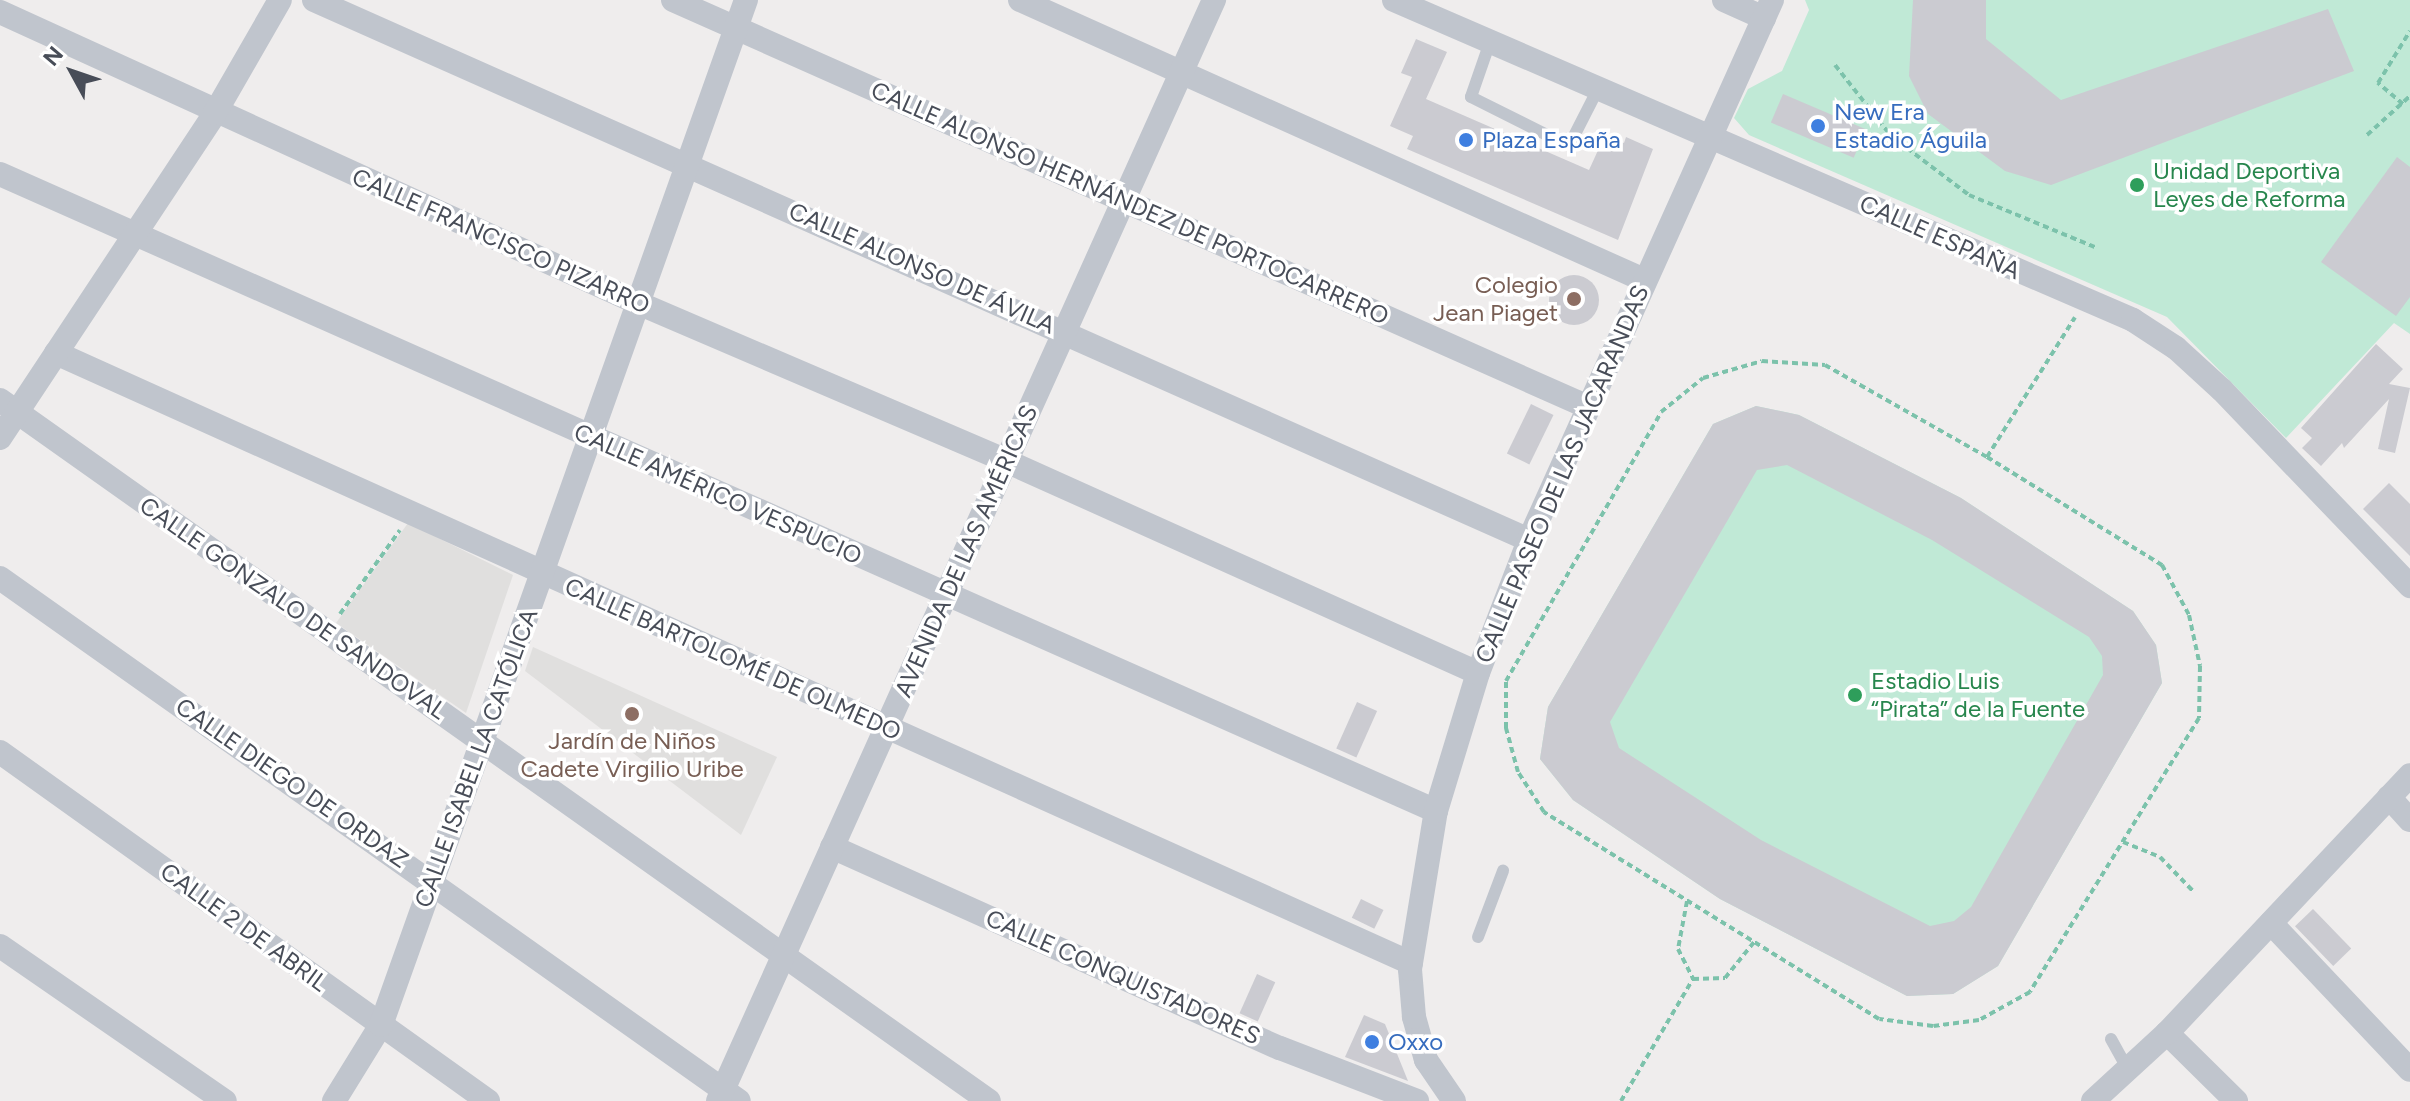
<!DOCTYPE html>
<meta charset="utf-8">
<style>
body{margin:0}
#map{position:relative;width:2410px;height:1101px;overflow:hidden;background:#efeded;font-family:Figtree,sans-serif}
div>[style]{position:absolute}
.education>*{inset:0;background:#e0dfde}
.green>*{inset:0;background:#c0e9d6}
.building>*{inset:0;background:#cbcbd1;transform-origin:0 0}
.round{border-radius:50%}
.path>*{height:4px;margin-top:-2px;transform-origin:0;background:repeating-linear-gradient(90deg,#7cc2ab 0 6px,transparent 0 10px)}
.lane>*{height:12px;margin:-6px;padding:0 6px;transform-origin:6px;border-radius:6px;background:#c0c5cd}
.street>*{height:24px;margin:-12px;padding:0 12px;transform-origin:12px;border-radius:12px;background:#c0c5cd}
.dots>*{width:22px;height:22px;translate:-50% -50%;box-sizing:border-box;border:4px solid #fff;border-radius:50%}
span{translate:-50% -50%;white-space:nowrap;text-align:center;line-height:1.15;-webkit-text-stroke:7px #fff;paint-order:stroke}
.shop-label{font-size:24px;color:#366cbe}
.left{translate:0 -50%;text-align:left}
.leisure-label{font-size:24px;color:#27864d}
.street-label{font-size:24px;color:#484d58}
.education-label{font-size:24px;color:#785e54}
.right{translate:-100% -50%;text-align:right}
.north{position:absolute;left:32px;top:32px;width:80px;height:80px;-webkit-text-stroke:6px #fff;paint-order:stroke;rotate:310deg;font-size:22px;font-weight:700;line-height:32px;text-align:center;color:#484d58}
.north::after{content:'';display:block;margin:auto;width:28px;height:36px;background:#484d58;clip-path:polygon(50% 0,100% 100%,50% 72%,0 100%)}
</style>
<div id="map">
<div class="education">
<i style="clip-path:polygon(408px 523px,513px 575px,466px 713px,336px 623px)"></i>
<i style="clip-path:polygon(533px 647px,777px 757px,741px 835px,525px 671px)"></i>
</div>
<div class="green">
<i style="clip-path:polygon(1805px 0,2410px 0,2410px 334px,2394px 323px,2286px 438px,2167px 317px,1749px 135px,1734px 118px,1748px 89px,1782px 71px,1809px 10px)"></i>
<i style="clip-path:polygon(1756px 406px,1799px 415px,1961px 498px,2133px 611px,2156px 645px,2162px 683px,1998px 966px,1953px 994px,1907px 996px,1720px 899px,1573px 800px,1540px 759px,1548px 707px,1713px 424px)"></i>
</div>
<div class="building">
<i style="clip-path:polygon(1913px 0,1986px 0,1986px 39px,2061px 100px,2328px 9px,2354px 71px,2051px 185px,2005px 171px,1928px 114px,1909px 76px)"></i>
<i style="clip-path:polygon(1416px 39px,1447px 52px,1426px 99px,1589px 170px,1605px 135px,1624px 143px,1626px 137px,1653px 149px,1618px 240px,1407px 149px,1413px 136px,1390px 126px,1412px 77px,1401px 73px)"></i>
<i style="left:1783px;top:94px;width:90px;height:31px;rotate:23deg"></i>
<i style="clip-path:polygon(2397px 157px,2410px 167px,2410px 297px,2396px 316px,2321px 262px)"></i>
<i class="round" style="left:1549px;top:275px;width:50px;height:50px"></i>
<i style="clip-path:polygon(2376px 344px,2403px 369px,2389px 384px,2410px 388px,2395px 453px,2378px 449px,2389px 399px,2344px 448px,2342px 443px,2321px 466px,2302px 448px,2312px 438px,2301px 428px)"></i>
<i style="left:1531px;top:404px;width:25px;height:55px;rotate:26deg"></i>
<i style="clip-path:polygon(evenodd,1756px 406px,1799px 415px,1961px 498px,2133px 611px,2156px 645px,2162px 683px,1998px 966px,1953px 994px,1907px 996px,1720px 899px,1573px 800px,1540px 759px,1548px 707px,1713px 424px,1756px 406px,1787px 465px,1932px 540px,2089px 637px,2102px 656px,2103px 675px,1971px 907px,1954px 921px,1930px 926px,1761px 840px,1619px 748px,1610px 722px,1757px 470px,1787px 465px)"></i>
<i style="clip-path:polygon(2389px 483px,2410px 504px,2410px 556px,2363px 509px)"></i>
<i style="left:1357px;top:702px;width:22px;height:51px;rotate:24deg"></i>
<i style="left:1361px;top:899px;width:25px;height:21px;rotate:26deg"></i>
<i style="left:2313px;top:909px;width:55px;height:25px;rotate:46deg"></i>
<i style="left:1257px;top:974px;width:20px;height:43px;rotate:24deg"></i>
<i style="clip-path:polygon(1364px 1015px,1385px 1024px,1408px 1081px,1345px 1057px)"></i>
</div>
<div class="path">
<i style="left:1835px;top:65px;width:90px;rotate:51.7deg"></i>
<i style="left:1891px;top:136px;width:98px;rotate:37.1deg"></i>
<i style="left:1969px;top:195px;width:139px;rotate:22.5deg"></i>
<i style="left:2403px;top:104px;width:33px;rotate:-140deg"></i>
<i style="left:2378px;top:83px;width:61px;rotate:-58.4deg"></i>
<i style="left:2367px;top:135px;width:58px;rotate:-42.2deg"></i>
<i style="left:1762px;top:361px;width:63px;rotate:3.6deg"></i>
<i style="left:1825px;top:365px;width:186px;rotate:29.6deg"></i>
<i style="left:1987px;top:457px;width:206px;rotate:31.7deg"></i>
<i style="left:2162px;top:565px;width:57px;rotate:61.6deg"></i>
<i style="left:2189px;top:615px;width:52px;rotate:77.8deg"></i>
<i style="left:2200px;top:666px;width:52px;rotate:91.1deg"></i>
<i style="left:2199px;top:718px;width:322px;rotate:121.7deg"></i>
<i style="left:2030px;top:992px;width:58px;rotate:151.2deg"></i>
<i style="left:1979px;top:1020px;width:46px;rotate:172.6deg"></i>
<i style="left:1933px;top:1026px;width:54px;rotate:-172.6deg"></i>
<i style="left:1879px;top:1019px;width:394px;rotate:-148.3deg"></i>
<i style="left:1544px;top:812px;width:48px;rotate:-123deg"></i>
<i style="left:1518px;top:772px;width:46px;rotate:-105.3deg"></i>
<i style="left:1506px;top:728px;width:47px;rotate:-90deg"></i>
<i style="left:1506px;top:681px;width:310px;rotate:-60deg"></i>
<i style="left:1661px;top:412px;width:54px;rotate:-39deg"></i>
<i style="left:1703px;top:378px;width:61px;rotate:-16.1deg"></i>
<i style="left:1987px;top:457px;width:165px;rotate:-57.8deg"></i>
<i style="left:340px;top:614px;width:103px;rotate:-54.5deg"></i>
<i style="left:2123px;top:842px;width:40px;rotate:22deg"></i>
<i style="left:2160px;top:857px;width:47px;rotate:45.9deg"></i>
<i style="left:1687px;top:901px;width:49px;rotate:100.6deg"></i>
<i style="left:1678px;top:949px;width:34px;rotate:63deg"></i>
<i style="left:1693px;top:979px;width:32px;rotate:-2deg"></i>
<i style="left:1725px;top:978px;width:46px;rotate:-51.1deg"></i>
<i style="left:1621px;top:1101px;width:142px;rotate:-59.5deg"></i>
</div>
<div class="lane">
<i style="left:1490px;top:42px;width:58px;rotate:109.1deg"></i>
<i style="left:1471px;top:97px;width:103px;rotate:26.6deg"></i>
<i style="left:1563px;top:143px;width:11px;rotate:-27deg"></i>
<i style="left:1573px;top:138px;width:55px;rotate:-63deg"></i>
<i style="left:1478px;top:937px;width:71px;rotate:-69.3deg"></i>
<i style="left:2111px;top:1039px;width:35px;rotate:61deg"></i>
</div>
<div class="street">
<i style="left:314px;top:0;width:1330px;rotate:23.96deg"></i>
<i style="left:673px;top:0;width:1001px;rotate:23.98deg"></i>
<i style="left:1020px;top:0;width:684px;rotate:24.17deg"></i>
<i style="left:1394px;top:0;width:805px;rotate:23.41deg"></i>
<i style="left:2133px;top:320px;width:51px;rotate:33.1deg"></i>
<i style="left:2176px;top:348px;width:62px;rotate:42.4deg"></i>
<i style="left:2222px;top:390px;width:272px;rotate:46.2deg"></i>
<i style="left:1724px;top:0;width:44px;rotate:24.2deg"></i>
<i style="left:0;top:12px;width:701px;rotate:24.52deg"></i>
<i style="left:638px;top:303px;width:400px;rotate:23.2deg"></i>
<i style="left:1006px;top:461px;width:517px;rotate:24.19deg"></i>
<i style="left:0;top:174px;width:1571px;rotate:23.92deg"></i>
<i style="left:56px;top:353px;width:1486px;rotate:24.24deg"></i>
<i style="left:0;top:400px;width:1212px;rotate:35.33deg"></i>
<i style="left:0;top:438px;width:390px;rotate:-56.5deg"></i>
<i style="left:215px;top:113px;width:130px;rotate:-60.1deg"></i>
<i style="left:0;top:578px;width:905px;rotate:35.29deg"></i>
<i style="left:0;top:752px;width:600px;rotate:35.57deg"></i>
<i style="left:2389px;top:797px;width:31px;rotate:48deg"></i>
<i style="left:832px;top:847px;width:491px;rotate:24.2deg"></i>
<i style="left:1280px;top:1048px;width:147px;rotate:21.1deg"></i>
<i style="left:2271px;top:923px;width:202px;rotate:46.6deg"></i>
<i style="left:0;top:946px;width:273px;rotate:34.6deg"></i>
<i style="left:2167px;top:1033px;width:97px;rotate:44.6deg"></i>
<i style="left:334px;top:1101px;width:89px;rotate:-58.3deg"></i>
<i style="left:381px;top:1025px;width:1088px;rotate:-70.4deg"></i>
<i style="left:718px;top:1101px;width:1208px;rotate:-65.75deg"></i>
<i style="left:1454px;top:1101px;width:50px;rotate:-124.3deg"></i>
<i style="left:1426px;top:1060px;width:45px;rotate:-105.6deg"></i>
<i style="left:1414px;top:1017px;width:48px;rotate:-94.8deg"></i>
<i style="left:1410px;top:969px;width:160px;rotate:-80.7deg"></i>
<i style="left:1436px;top:811px;width:144px;rotate:-73.1deg"></i>
<i style="left:1478px;top:673px;width:142px;rotate:-69deg"></i>
<i style="left:1529px;top:540px;width:592px;rotate:-65.77deg"></i>
<i style="left:2093px;top:1101px;width:100px;rotate:-42.6deg"></i>
<i style="left:2167px;top:1033px;width:354px;rotate:-46.7deg"></i>
</div>
<div class="dots">
<i style="left:1818px;top:126px;background:#3f7fe0"></i>
<i style="left:1466px;top:140px;background:#3f7fe0"></i>
<i style="left:2137px;top:185px;background:#2e9e5b"></i>
<i style="left:1574px;top:299px;background:#8d6e63"></i>
<i style="left:1855px;top:695px;background:#2e9e5b"></i>
<i style="left:632px;top:714px;background:#8d6e63"></i>
<i style="left:1372px;top:1042px;background:#3f7fe0"></i>
</div>
<div class="shop-label">
<span class="left" style="left:1834px;top:126px">New Era<br>Estadio Águila</span>
<span class="left" style="left:1482px;top:140px">Plaza España</span>
<span class="left" style="left:1388px;top:1042px">Oxxo</span>
</div>
<div class="leisure-label">
<span class="left" style="left:2153px;top:185px">Unidad Deportiva<br>Leyes de Reforma</span>
<span class="left" style="left:1871px;top:695px">Estadio Luis<br>“Pirata” de la Fuente</span>
</div>
<div class="street-label">
<span style="left:1130px;top:203px;rotate:24deg">CALLE ALONSO HERNÁNDEZ DE PORTOCARRERO</span>
<span style="left:1940px;top:237px;rotate:24deg">CALLE ESPAÑA</span>
<span style="left:501px;top:241px;rotate:24deg">CALLE FRANCISCO PIZARRO</span>
<span style="left:922px;top:268px;rotate:24deg">CALLE ALONSO DE ÁVILA</span>
<span style="left:1562px;top:474px;rotate:-67deg">CALLE PASEO DE LAS JACARANDAS</span>
<span style="left:718px;top:494px;rotate:24deg">CALLE AMÉRICO VESPUCIO</span>
<span style="left:966px;top:551px;rotate:-66deg">AVENIDA DE LAS AMÉRICAS</span>
<span style="left:293px;top:608px;rotate:35deg">CALLE GONZALO DE SANDOVAL</span>
<span style="left:733px;top:659px;rotate:24deg">CALLE BARTOLOMÉ DE OLMEDO</span>
<span style="left:476px;top:758px;rotate:-70deg">CALLE ISABEL LA CATÓLICA</span>
<span style="left:292px;top:783px;rotate:35deg">CALLE DIEGO DE ORDAZ</span>
<span style="left:244px;top:927px;rotate:36deg">CALLE 2 DE ABRIL</span>
<span style="left:1123px;top:977px;rotate:24deg">CALLE CONQUISTADORES</span>
</div>
<div class="education-label">
<span class="right" style="left:1558px;top:299px">Colegio<br>Jean Piaget</span>
<span style="left:632px;top:755px">Jardín de Niños<br>Cadete Virgilio Uribe</span>
</div>
<div class="north">N</div>
</div>
